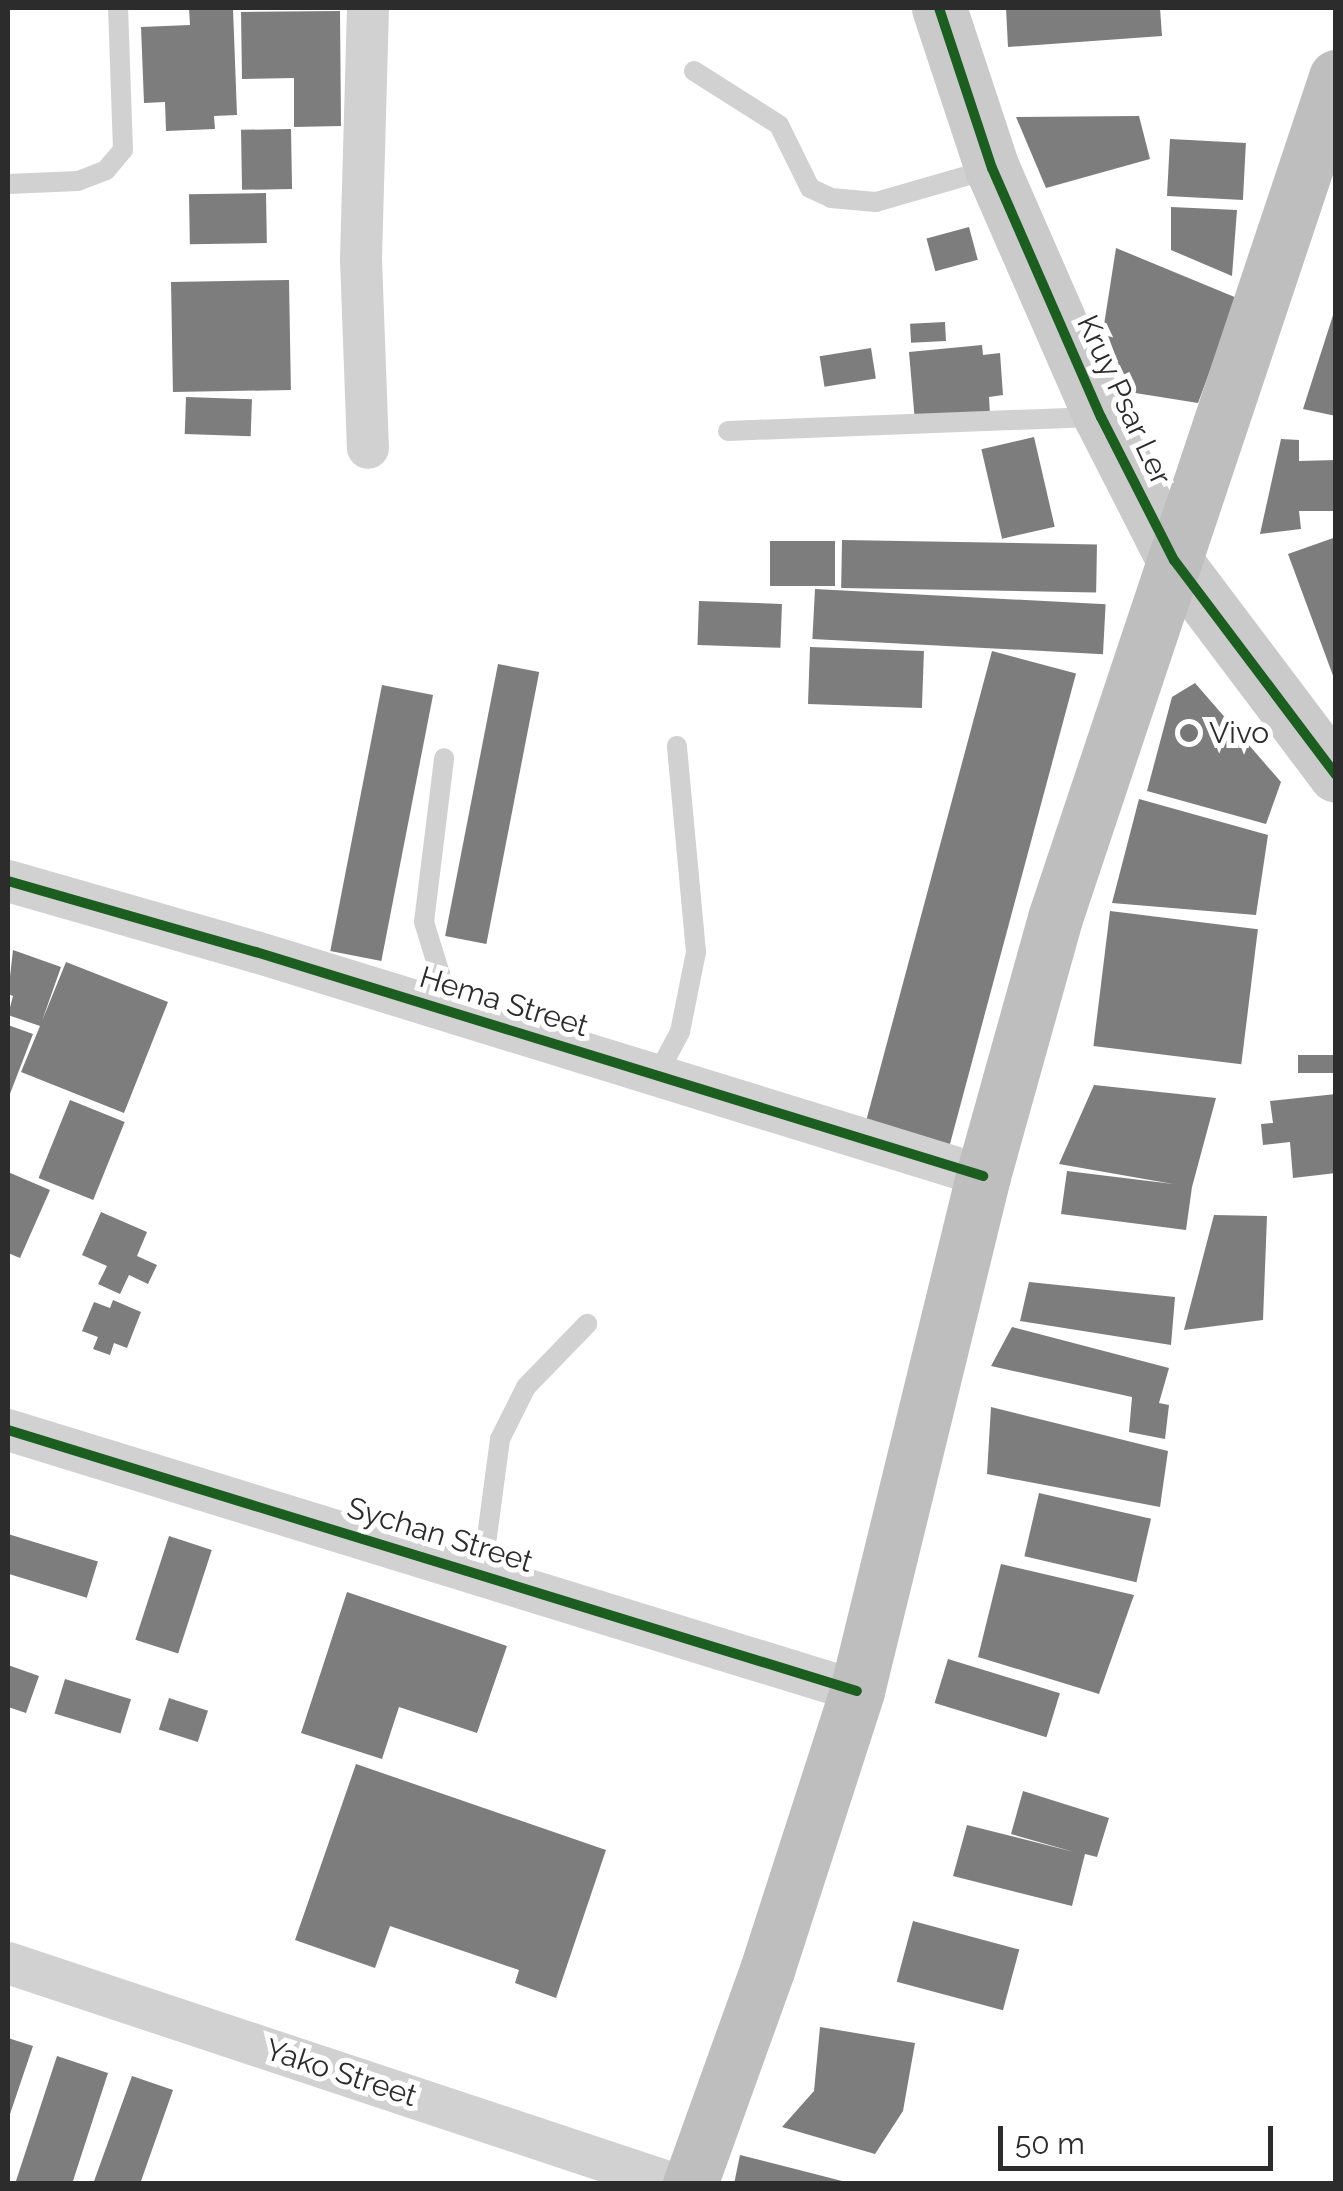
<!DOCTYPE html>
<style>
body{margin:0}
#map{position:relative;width:1343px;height:2191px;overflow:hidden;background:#fff;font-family:Raleway,sans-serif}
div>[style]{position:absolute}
.building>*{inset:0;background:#7d7d7d;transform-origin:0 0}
.lane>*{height:20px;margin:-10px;padding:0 10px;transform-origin:10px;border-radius:10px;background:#d1d1d1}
.street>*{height:42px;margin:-21px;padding:0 21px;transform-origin:21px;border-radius:21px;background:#d1d1d1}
.secondary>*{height:55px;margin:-27.5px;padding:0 27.5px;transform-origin:27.5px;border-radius:27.5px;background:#cacaca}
.highway>*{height:55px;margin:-27.5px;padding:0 27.5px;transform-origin:27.5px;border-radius:27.5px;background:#bebebe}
.cycleway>*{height:10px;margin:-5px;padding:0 5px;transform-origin:5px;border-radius:5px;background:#1b5e20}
.dots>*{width:28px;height:28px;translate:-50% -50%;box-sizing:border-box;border:5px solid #fff;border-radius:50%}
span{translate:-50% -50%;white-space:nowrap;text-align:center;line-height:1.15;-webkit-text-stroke:10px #fff;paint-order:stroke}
.street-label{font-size:30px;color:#2c2c2c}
.poi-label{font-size:30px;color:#2c2c2c}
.left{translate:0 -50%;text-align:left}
.frame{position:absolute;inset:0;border:10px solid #2c2c2c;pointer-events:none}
.scale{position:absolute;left:998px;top:2126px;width:275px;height:45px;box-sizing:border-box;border:5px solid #2c2c2c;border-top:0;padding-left:12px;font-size:30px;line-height:35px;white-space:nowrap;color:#2c2c2c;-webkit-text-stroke:8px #fff;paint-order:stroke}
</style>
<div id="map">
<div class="building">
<i style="clip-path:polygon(189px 8px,233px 8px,237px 115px,214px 116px,215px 129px,166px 131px,165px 102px,144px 103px,141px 27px,190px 25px)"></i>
<i style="clip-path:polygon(1006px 8px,1160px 8px,1162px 36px,1008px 47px)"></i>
<i style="clip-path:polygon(340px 11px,341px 126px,294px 127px,294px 78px,242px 79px,241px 12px)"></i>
<i style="clip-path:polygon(1139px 116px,1150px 159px,1046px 188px,1016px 117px)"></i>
<i style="left:291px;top:129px;width:60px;height:50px;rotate:89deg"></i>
<i style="left:1170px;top:139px;width:76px;height:57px;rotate:3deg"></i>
<i style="left:266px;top:193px;width:50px;height:77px;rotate:89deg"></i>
<i style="clip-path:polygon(1171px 207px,1237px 210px,1232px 276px,1171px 250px)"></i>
<i style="left:969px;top:227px;width:34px;height:44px;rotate:75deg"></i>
<i style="clip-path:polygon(1116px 248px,1237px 298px,1198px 403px,1129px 392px,1104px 325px)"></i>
<i style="left:289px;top:280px;width:110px;height:118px;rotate:89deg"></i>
<i style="clip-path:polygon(1335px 309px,1336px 309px,1336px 416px,1303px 409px)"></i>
<i style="left:945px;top:322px;width:19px;height:35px;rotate:87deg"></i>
<i style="clip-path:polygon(982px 345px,983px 355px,1000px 353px,1003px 395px,989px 397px,990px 415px,915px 422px,909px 352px)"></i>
<i style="left:871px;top:348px;width:31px;height:52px;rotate:81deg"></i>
<i style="left:186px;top:397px;width:66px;height:37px;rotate:2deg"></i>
<i style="left:1034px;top:437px;width:92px;height:54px;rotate:77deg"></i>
<i style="clip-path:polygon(1281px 439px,1299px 440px,1299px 461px,1336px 460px,1336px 511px,1299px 511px,1301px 529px,1260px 534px)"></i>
<i style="clip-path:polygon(1336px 537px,1336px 681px,1335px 681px,1288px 554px)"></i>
<i style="left:842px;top:540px;width:255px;height:48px;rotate:1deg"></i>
<i style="left:770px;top:541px;width:65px;height:45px"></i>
<i style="left:815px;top:589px;width:291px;height:50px;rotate:3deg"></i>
<i style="left:699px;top:601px;width:83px;height:44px;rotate:2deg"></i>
<i style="left:810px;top:647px;width:114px;height:57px;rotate:2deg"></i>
<i style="left:992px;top:651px;width:87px;height:495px;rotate:15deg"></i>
<i style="left:498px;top:664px;width:42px;height:277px;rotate:11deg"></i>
<i style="clip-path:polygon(1195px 683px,1281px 782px,1266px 824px,1147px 791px,1172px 697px)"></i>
<i style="left:382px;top:685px;width:52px;height:271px;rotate:11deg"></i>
<i style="clip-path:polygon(1139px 799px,1268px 835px,1256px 915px,1112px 903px)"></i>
<i style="left:1110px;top:911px;width:149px;height:136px;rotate:7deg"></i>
<i style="clip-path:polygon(13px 950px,61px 967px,42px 1021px,66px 962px,168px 1002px,124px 1113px,21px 1072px,40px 1026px,8px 1015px,13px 996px,8px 994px)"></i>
<i style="clip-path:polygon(8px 1025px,33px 1034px,8px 1099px)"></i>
<i style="left:1336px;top:1055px;width:18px;height:38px;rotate:90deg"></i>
<i style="clip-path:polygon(1094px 1085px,1216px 1098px,1192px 1187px,1186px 1230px,1061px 1214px,1067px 1171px,1173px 1184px,1059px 1164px)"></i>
<i style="clip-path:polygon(1336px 1094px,1336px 1173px,1293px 1178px,1290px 1142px,1263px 1145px,1261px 1124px,1273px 1123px,1270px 1101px)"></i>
<i style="left:70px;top:1100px;width:59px;height:84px;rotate:22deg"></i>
<i style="clip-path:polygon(8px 1172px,50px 1190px,20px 1258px,8px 1253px)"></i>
<i style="clip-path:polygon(101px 1212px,147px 1232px,137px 1256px,157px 1265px,148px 1284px,129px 1275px,120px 1294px,98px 1284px,107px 1266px,82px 1255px)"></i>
<i style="clip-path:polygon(1214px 1215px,1267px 1216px,1263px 1320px,1184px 1330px)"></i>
<i style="clip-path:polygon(1029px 1282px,1175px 1297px,1171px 1345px,1020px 1321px)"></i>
<i style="clip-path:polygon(113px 1300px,141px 1312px,127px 1348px,114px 1343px,110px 1355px,93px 1349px,98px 1337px,82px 1331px,94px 1302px,110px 1308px)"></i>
<i style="clip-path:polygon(1012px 1327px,1169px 1368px,1159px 1403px,1169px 1405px,1165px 1439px,1129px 1432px,1132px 1397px,991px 1366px)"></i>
<i style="clip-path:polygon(991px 1407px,1168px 1451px,1160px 1507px,987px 1474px)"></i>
<i style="left:1039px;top:1493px;width:115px;height:65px;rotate:13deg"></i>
<i style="left:8px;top:1534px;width:94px;height:38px;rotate:17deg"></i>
<i style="left:169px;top:1536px;width:45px;height:109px;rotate:18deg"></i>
<i style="clip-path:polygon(1001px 1564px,1134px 1595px,1099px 1694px,978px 1657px)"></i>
<i style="clip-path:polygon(347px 1592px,507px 1646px,477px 1733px,399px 1707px,382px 1759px,301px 1733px)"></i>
<i style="left:948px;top:1659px;width:117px;height:46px;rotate:17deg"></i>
<i style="clip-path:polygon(8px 1665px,39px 1676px,26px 1713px,8px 1707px)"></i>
<i style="left:65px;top:1679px;width:69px;height:36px;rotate:17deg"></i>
<i style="left:169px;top:1698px;width:41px;height:33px;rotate:18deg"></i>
<i style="clip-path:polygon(356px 1764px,606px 1850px,556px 1998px,515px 1983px,519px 1970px,390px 1926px,375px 1968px,295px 1940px)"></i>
<i style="clip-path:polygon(1023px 1791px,1109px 1818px,1097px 1857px,1085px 1854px,1072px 1906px,953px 1876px,967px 1825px,1074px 1852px,1011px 1834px)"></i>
<i style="left:913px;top:1921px;width:110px;height:63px;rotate:15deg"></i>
<i style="clip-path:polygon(820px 2027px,915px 2043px,903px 2111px,875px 2154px,782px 2127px,814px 2091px)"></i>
<i style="clip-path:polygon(8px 2038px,33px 2046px,8px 2120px)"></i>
<i style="clip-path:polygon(57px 2056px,108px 2073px,72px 2184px,15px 2184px)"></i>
<i style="clip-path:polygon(132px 2076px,173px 2090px,140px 2184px,93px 2184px)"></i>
<i style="clip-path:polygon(740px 2155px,846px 2182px,846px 2184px,734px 2184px)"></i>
</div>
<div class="lane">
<i style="left:694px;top:71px;width:101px;rotate:32.4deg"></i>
<i style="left:779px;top:125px;width:70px;rotate:63.8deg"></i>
<i style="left:810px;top:188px;width:23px;rotate:25deg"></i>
<i style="left:831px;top:198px;width:45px;rotate:5.1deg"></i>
<i style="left:876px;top:202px;width:119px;rotate:-16.1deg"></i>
<i style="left:8px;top:184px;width:70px;rotate:-2.5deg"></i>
<i style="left:78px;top:181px;width:30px;rotate:-21deg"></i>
<i style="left:106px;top:170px;width:26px;rotate:-50deg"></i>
<i style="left:123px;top:150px;width:142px;rotate:-92deg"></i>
<i style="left:728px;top:431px;width:367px;rotate:-2.2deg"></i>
<i style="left:435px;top:1007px;width:33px;rotate:-81deg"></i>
<i style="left:440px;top:974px;width:54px;rotate:-107.1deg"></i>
<i style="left:424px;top:922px;width:165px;rotate:-83deg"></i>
<i style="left:657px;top:1075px;width:49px;rotate:-61.9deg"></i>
<i style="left:680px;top:1032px;width:82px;rotate:-78.7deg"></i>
<i style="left:696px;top:952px;width:207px;rotate:-95.3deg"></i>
<i style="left:482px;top:1574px;width:136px;rotate:-82.4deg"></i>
<i style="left:500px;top:1439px;width:58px;rotate:-63.4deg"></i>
<i style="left:526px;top:1387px;width:88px;rotate:-45.9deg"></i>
</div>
<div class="street">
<i style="left:368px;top:8px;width:251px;rotate:91.6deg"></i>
<i style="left:361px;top:259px;width:189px;rotate:87.9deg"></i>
<i style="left:8px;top:881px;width:258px;rotate:16deg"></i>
<i style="left:256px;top:952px;width:761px;rotate:17.12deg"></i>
<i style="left:8px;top:1430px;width:888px;rotate:17.09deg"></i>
<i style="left:8px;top:1963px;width:702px;rotate:18.36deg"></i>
</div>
<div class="secondary">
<i style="left:939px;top:8px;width:169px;rotate:71.7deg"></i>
<i style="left:992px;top:168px;width:272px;rotate:66.4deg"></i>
<i style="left:1101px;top:417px;width:161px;rotate:63deg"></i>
<i style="left:1174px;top:560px;width:269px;rotate:53deg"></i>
</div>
<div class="highway">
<i style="left:690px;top:2184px;width:227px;rotate:-70.2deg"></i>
<i style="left:767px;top:1970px;width:293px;rotate:-72.1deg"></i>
<i style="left:857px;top:1691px;width:530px;rotate:-76.25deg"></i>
<i style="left:983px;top:1176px;width:268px;rotate:-74.4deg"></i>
<i style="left:1055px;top:918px;width:887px;rotate:-71.52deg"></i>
</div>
<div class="cycleway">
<i style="left:939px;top:8px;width:169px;rotate:71.7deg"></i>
<i style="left:992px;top:168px;width:272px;rotate:66.4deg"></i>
<i style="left:1101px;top:417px;width:161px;rotate:63deg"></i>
<i style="left:1174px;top:560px;width:269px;rotate:53deg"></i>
<i style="left:8px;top:881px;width:258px;rotate:16deg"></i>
<i style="left:256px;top:952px;width:761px;rotate:17.12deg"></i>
<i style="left:8px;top:1430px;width:888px;rotate:17.09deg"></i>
</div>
<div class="dots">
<i style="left:1189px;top:733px;background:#767676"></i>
</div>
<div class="street-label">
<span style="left:1124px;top:400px;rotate:65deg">Kruy Psar Ler</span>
<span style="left:504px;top:1002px;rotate:17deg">Hema Street</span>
<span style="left:440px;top:1535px;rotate:17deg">Sychan Street</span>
<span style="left:341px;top:2073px;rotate:18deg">Yako Street</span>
</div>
<div class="poi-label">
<span class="left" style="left:1209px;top:733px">Vivo</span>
</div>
<div class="frame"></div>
<div class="scale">50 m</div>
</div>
